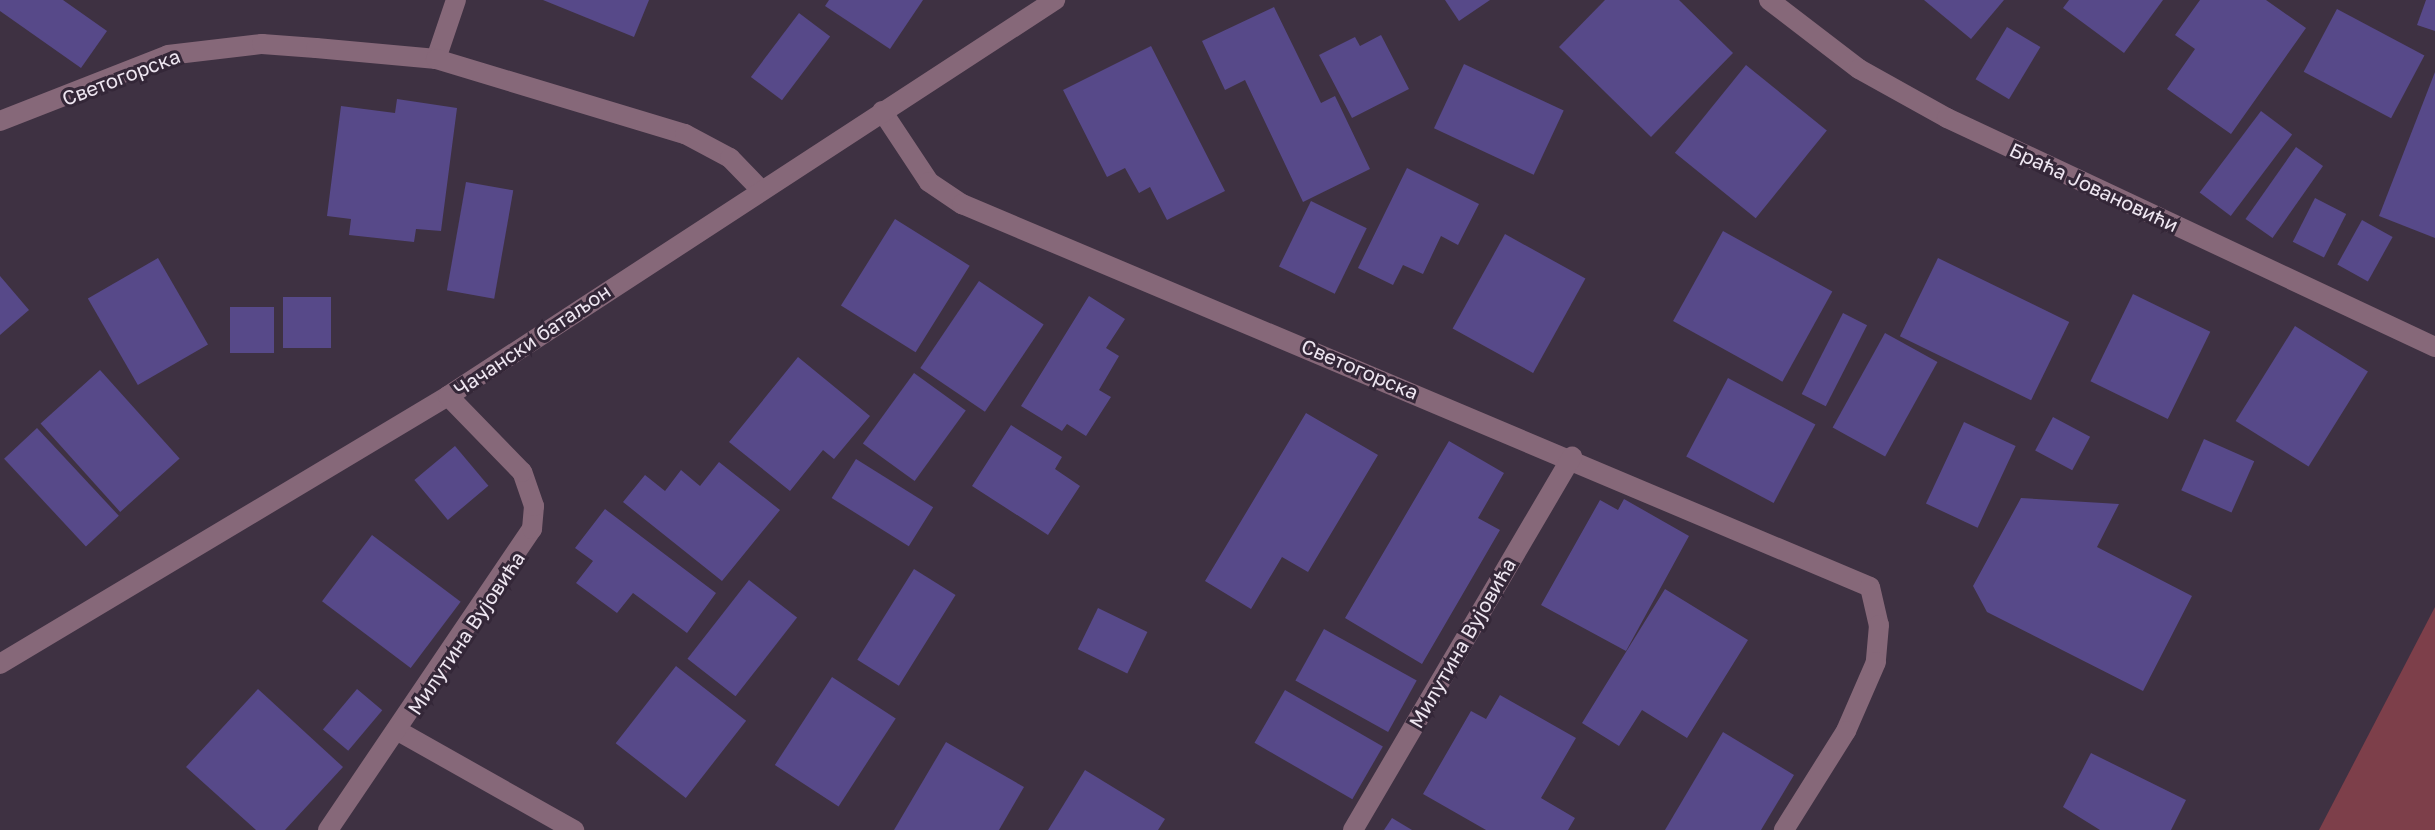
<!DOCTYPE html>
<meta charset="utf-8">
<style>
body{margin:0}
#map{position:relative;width:2435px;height:830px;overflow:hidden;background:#3e3142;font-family:"Golos Text",sans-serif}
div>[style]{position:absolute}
.green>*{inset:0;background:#7d3f4a}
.building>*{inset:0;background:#574989;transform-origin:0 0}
.minor>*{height:20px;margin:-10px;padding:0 10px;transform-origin:10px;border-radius:10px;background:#866879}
span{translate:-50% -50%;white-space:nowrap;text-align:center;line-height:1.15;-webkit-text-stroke:6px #342738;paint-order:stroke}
.street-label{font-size:20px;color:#eee6f1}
</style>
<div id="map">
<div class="green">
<i style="clip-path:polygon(2435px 607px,2435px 830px,2319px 830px)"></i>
</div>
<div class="building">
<i style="clip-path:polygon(0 0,63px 0,107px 31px,81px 68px,0 11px)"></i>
<i style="clip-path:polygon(543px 0,649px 0,634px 37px)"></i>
<i style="clip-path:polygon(829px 0,923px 0,890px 49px,825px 6px)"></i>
<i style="clip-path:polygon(1445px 0,1490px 0,1459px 21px)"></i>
<i style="clip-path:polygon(1605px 0,1679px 0,1733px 53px,1651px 137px,1559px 47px)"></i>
<i style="clip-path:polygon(1924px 0,2004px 0,1971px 39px)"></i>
<i style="clip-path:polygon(2069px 0,2163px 0,2124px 53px,2063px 8px)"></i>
<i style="clip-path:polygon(2200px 0,2266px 0,2306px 28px,2231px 134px,2167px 89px,2195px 49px,2175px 35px)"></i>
<i style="clip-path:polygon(2426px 0,2435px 0,2435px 31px,2417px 25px)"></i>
<i style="clip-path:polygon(1274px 7px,1321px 103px,1335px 96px,1370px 169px,1303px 202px,1245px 80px,1225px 90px,1202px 41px)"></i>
<i style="left:2337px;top:9px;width:99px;height:71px;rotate:28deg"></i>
<i style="left:799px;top:13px;width:39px;height:80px;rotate:37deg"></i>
<i style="left:2007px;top:27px;width:39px;height:61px;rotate:31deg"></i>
<i style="clip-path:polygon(1381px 35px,1409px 89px,1352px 118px,1319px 55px,1355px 37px,1360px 46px)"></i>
<i style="clip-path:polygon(1151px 46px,1225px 191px,1167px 220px,1150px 187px,1139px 193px,1125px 168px,1107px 177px,1063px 90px)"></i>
<i style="left:1464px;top:64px;width:110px;height:71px;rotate:25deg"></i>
<i style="left:1746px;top:65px;width:104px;height:113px;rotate:39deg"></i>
<i style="clip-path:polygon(2435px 72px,2435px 238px,2379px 216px)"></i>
<i style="clip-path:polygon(397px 99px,457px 108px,441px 231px,416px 229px,414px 242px,349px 235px,351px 219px,327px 216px,341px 106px,395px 113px)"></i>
<i style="left:2261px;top:111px;width:39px;height:102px;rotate:37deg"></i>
<i style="left:2296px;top:147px;width:33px;height:88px;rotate:35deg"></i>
<i style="clip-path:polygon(1407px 168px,1479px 204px,1458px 245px,1441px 236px,1423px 274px,1403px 265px,1393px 285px,1358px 268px)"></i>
<i style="left:466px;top:182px;width:48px;height:110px;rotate:10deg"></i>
<i style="left:2315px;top:198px;width:35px;height:49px;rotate:27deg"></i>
<i style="left:1311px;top:201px;width:62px;height:73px;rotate:26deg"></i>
<i style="left:895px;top:219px;width:88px;height:102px;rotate:32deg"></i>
<i style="left:2362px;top:220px;width:35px;height:51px;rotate:29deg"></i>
<i style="left:1723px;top:231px;width:125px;height:103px;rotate:29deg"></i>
<i style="left:1505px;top:234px;width:92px;height:108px;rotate:29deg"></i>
<i style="left:158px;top:258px;width:100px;height:81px;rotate:60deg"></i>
<i style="left:1938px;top:258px;width:146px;height:87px;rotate:26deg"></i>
<i style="clip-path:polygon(0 276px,29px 310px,0 335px)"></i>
<i style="left:979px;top:281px;width:78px;height:105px;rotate:34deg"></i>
<i style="left:2133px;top:294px;width:86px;height:97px;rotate:26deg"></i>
<i style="clip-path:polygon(1089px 296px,1125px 319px,1106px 348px,1119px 356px,1099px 390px,1111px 397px,1086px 436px,1067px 424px,1062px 431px,1021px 406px)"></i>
<i style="left:283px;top:297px;width:48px;height:51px"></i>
<i style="left:230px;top:307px;width:44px;height:46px"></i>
<i style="left:1843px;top:313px;width:27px;height:91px;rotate:27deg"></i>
<i style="left:2295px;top:326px;width:86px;height:112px;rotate:32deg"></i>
<i style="left:1885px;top:333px;width:60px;height:108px;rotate:29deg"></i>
<i style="clip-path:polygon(798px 357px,870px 416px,834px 459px,823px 450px,790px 491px,729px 442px)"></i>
<i style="left:100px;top:370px;width:119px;height:80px;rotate:48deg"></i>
<i style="left:914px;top:373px;width:64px;height:87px;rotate:36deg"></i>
<i style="left:1728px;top:378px;width:99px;height:89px;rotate:28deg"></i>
<i style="clip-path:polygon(1306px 413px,1378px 455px,1308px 572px,1282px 557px,1251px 609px,1205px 581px)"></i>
<i style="left:2053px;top:417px;width:42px;height:38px;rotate:28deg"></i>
<i style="left:1964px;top:422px;width:57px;height:90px;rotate:25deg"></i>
<i style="clip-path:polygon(1011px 425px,1062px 457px,1055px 469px,1080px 486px,1048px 535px,972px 486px)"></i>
<i style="left:37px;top:428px;width:120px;height:45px;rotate:47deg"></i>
<i style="left:2204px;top:439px;width:55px;height:56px;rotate:24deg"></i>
<i style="clip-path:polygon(1449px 441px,1504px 473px,1478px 518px,1500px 530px,1422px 664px,1345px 618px)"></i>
<i style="left:455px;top:446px;width:52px;height:53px;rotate:50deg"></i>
<i style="left:856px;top:459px;width:91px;height:46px;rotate:32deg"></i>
<i style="clip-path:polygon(719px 462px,780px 510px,722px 581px,623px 502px,645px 475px,665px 491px,681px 470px,700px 486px)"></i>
<i style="clip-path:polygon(2021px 498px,2119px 504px,2097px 547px,2192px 596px,2143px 691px,1987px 612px,1973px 586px)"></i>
<i style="clip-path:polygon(1624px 499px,1689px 536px,1626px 651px,1541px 605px,1600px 500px,1618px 510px)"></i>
<i style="clip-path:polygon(605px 509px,716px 593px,687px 633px,633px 593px,617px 613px,576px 583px,593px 561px,575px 548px)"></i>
<i style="left:372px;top:535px;width:111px;height:83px;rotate:37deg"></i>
<i style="left:914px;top:569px;width:49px;height:107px;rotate:32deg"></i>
<i style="left:749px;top:580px;width:61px;height:100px;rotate:38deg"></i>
<i style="clip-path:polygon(1665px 589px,1748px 640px,1687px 738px,1642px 710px,1619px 746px,1582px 723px)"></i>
<i style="left:1098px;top:608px;width:55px;height:46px;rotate:26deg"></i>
<i style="left:1324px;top:629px;width:106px;height:59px;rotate:29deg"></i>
<i style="left:676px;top:666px;width:89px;height:98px;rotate:38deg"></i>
<i style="left:832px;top:677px;width:76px;height:105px;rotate:33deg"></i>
<i style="clip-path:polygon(258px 689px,343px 767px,285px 830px,256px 830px,186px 767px)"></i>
<i style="left:357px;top:689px;width:33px;height:53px;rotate:40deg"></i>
<i style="left:1285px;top:690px;width:113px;height:61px;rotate:30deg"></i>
<i style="clip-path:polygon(1500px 695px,1576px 738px,1541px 798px,1575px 818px,1568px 830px,1486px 830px,1423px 794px,1471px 711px,1486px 719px)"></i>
<i style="clip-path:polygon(1723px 732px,1794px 775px,1761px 830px,1665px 830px)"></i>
<i style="clip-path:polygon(946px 742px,1024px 787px,999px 830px,894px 830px)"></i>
<i style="clip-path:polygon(2091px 753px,2186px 800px,2171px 830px,2100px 830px,2063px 807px)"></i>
<i style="clip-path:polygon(1085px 770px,1165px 819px,1158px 830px,1048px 830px)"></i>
<i style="clip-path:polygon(1392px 818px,1412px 830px,1384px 830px)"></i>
</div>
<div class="minor">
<i style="left:1769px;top:0;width:113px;rotate:37.5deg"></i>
<i style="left:1859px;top:69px;width:101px;rotate:29.1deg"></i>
<i style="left:1947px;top:118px;width:539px;rotate:25.14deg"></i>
<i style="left:436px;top:59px;width:62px;rotate:-71.3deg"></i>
<i style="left:882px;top:111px;width:85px;rotate:56.5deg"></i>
<i style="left:929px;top:182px;width:40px;rotate:34deg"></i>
<i style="left:962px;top:204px;width:985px;rotate:22.87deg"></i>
<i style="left:1870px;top:587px;width:39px;rotate:77deg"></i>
<i style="left:1879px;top:625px;width:37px;rotate:95deg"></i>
<i style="left:1876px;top:662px;width:75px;rotate:113.5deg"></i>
<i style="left:1846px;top:731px;width:117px;rotate:122.1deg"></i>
<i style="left:0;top:121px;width:180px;rotate:-21.4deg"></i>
<i style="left:168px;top:55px;width:95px;rotate:-6.7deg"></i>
<i style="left:262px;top:44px;width:54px;rotate:4.2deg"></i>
<i style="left:316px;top:48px;width:121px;rotate:5.2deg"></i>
<i style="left:436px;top:59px;width:260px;rotate:16.8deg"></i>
<i style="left:685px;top:134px;width:51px;rotate:28.1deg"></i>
<i style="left:730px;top:158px;width:43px;rotate:45.9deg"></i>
<i style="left:0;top:664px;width:522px;rotate:-30.89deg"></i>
<i style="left:448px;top:396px;width:725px;rotate:-33.12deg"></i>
<i style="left:400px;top:732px;width:200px;rotate:29.4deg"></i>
<i style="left:328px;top:830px;width:364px;rotate:-55.9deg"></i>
<i style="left:532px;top:529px;width:23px;rotate:-85deg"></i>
<i style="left:534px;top:506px;width:36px;rotate:-109deg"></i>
<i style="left:522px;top:472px;width:106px;rotate:-134.2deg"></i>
<i style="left:1353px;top:830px;width:433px;rotate:-59.6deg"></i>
</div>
<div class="street-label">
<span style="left:121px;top:77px;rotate:-21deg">Светогорска</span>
<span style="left:2094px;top:187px;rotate:25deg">Браћа Јовановићи</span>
<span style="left:532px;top:340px;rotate:-34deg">Чачански батаљон</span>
<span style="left:1360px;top:369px;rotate:23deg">Светогорска</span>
<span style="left:466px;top:633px;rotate:-56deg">Милутина Вујовића</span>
<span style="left:1462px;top:643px;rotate:-60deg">Милутина Вујовића</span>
</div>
</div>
